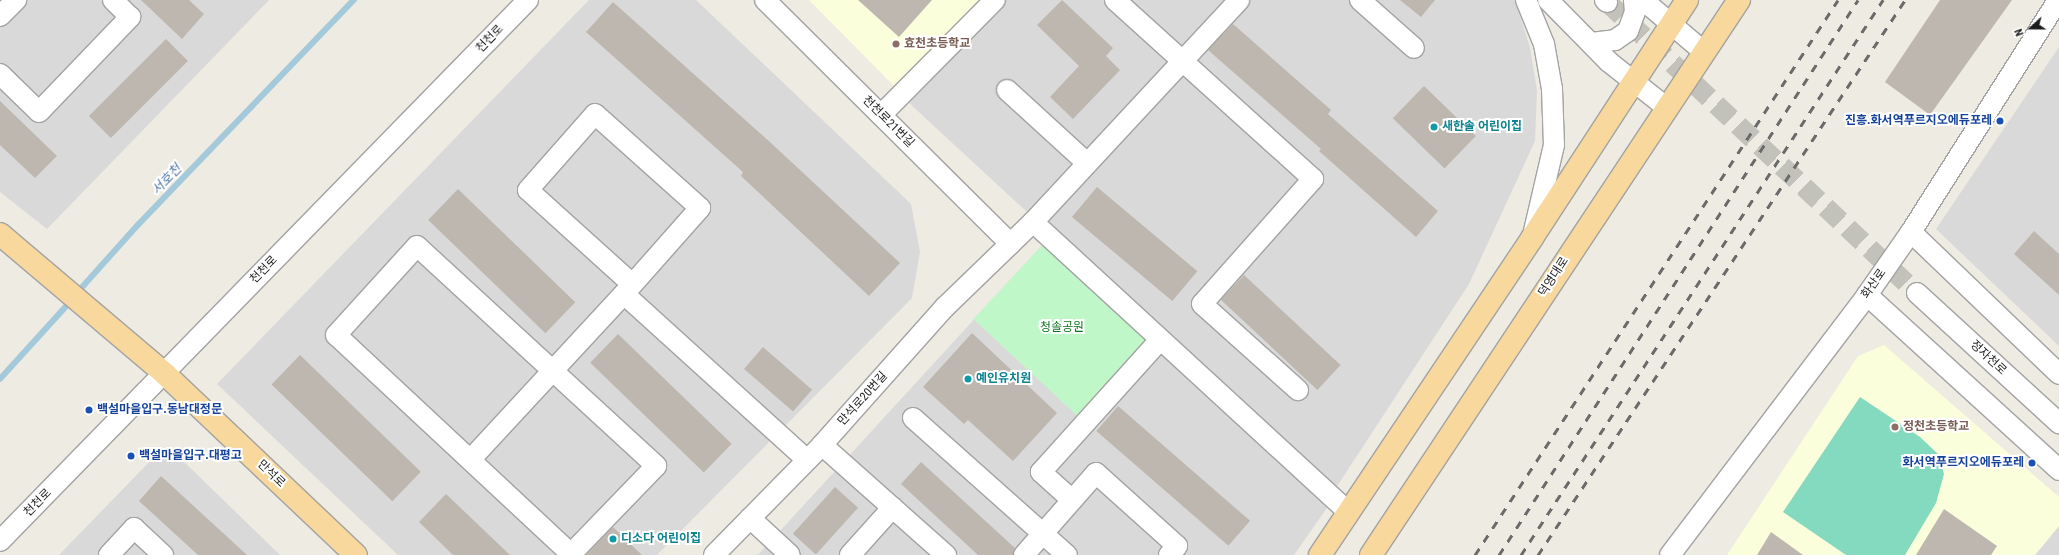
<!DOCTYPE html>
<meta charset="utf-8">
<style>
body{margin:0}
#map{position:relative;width:2059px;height:555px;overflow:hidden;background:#edebe2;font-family:"Roboto Condensed","Noto Sans KR",sans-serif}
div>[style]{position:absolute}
.residential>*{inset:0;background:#dad9d9}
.education>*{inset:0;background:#fbfedb}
.park>*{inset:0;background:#c0f7c9;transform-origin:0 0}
.pitch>*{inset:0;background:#83dabf}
.stream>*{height:5.5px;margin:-2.75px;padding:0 2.75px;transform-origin:2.75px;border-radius:2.75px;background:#a4c9da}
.building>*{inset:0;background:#beb7af;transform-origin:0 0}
.minor-tunnel>*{height:20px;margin-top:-10px;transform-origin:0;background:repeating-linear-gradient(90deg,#c3c2ba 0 20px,transparent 0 30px)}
.roads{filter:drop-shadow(1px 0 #a3a3a3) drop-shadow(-1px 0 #a3a3a3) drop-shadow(0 1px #a3a3a3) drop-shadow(0 -1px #a3a3a3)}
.minor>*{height:20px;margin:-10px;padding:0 10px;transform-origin:10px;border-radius:10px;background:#fff}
.major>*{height:22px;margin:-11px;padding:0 11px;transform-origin:11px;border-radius:11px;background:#f8d89d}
.rail>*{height:3px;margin-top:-1.5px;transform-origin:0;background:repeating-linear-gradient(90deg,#6a6a6a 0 8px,transparent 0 16px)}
.dots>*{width:11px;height:11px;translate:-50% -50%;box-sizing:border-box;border:2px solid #fff;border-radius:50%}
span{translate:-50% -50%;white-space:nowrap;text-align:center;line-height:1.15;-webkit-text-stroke:4px #fff;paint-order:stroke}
.street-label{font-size:12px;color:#1c1c1c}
.education-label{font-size:12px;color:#785e54;font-weight:700}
.left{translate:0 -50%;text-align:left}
.transit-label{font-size:12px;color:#164399;font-weight:700}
.right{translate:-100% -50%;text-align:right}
.culture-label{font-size:12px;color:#0d838f;font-weight:700}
.park-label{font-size:12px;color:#0f7620}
.water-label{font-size:13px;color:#4d73a8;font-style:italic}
.north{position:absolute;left:2011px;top:8px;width:40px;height:40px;-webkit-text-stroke:3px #fff;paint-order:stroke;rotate:249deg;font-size:11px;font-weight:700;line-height:16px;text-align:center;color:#1c1c1c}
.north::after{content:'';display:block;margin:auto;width:14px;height:18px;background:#1c1c1c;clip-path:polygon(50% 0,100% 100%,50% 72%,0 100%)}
</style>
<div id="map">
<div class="residential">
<i style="clip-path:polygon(0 0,269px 0,47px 229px,0 192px)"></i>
<i style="clip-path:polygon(589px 0,696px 0,911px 204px,920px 252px,912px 298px,657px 555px,398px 555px,217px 384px)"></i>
<i style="clip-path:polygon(1006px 0,1515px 0,1530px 48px,1537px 90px,1535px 141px,1469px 284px,1332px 494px,908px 102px)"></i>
<i style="clip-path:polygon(2059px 47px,2059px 346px,1936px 229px)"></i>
<i style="clip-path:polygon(1047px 240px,1329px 505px,1294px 555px,758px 555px)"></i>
<i style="clip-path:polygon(155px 456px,178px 456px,280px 555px,59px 555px)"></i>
<i style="clip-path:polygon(2059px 526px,2059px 555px,2035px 555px)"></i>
</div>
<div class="education">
<i style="clip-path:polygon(809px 0,983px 0,896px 88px)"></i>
<i style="clip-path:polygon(1884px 345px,2059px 497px,2059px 526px,2035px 555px,1727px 555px,1858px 356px)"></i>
</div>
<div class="park">
<i style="left:1047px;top:240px;width:149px;height:108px;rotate:43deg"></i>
</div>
<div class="pitch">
<i style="clip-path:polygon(1860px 397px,1920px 437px,1939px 455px,1944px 474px,1936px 503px,1905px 555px,1846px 555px,1783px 512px)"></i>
</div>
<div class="stream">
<i style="left:76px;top:294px;width:93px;rotate:-48.1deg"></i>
<i style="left:138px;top:225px;width:312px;rotate:-46.2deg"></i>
<i style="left:0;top:379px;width:105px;rotate:-47.7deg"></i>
</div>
<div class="building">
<i style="clip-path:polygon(141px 0,189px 0,204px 14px,182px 39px)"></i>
<i style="clip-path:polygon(858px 0,932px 0,899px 37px)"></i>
<i style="clip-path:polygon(1062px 0,1113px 48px,1106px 56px,1120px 70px,1073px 119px,1050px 97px,1079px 66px,1037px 25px)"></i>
<i style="clip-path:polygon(1400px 0,1435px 0,1421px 17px)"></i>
<i style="clip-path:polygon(1940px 0,2012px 0,1930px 115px,1885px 82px)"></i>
<i style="clip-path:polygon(613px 2px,771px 143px,900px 263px,869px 296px,741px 176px,743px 172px,586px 32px)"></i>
<i style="clip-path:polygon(1233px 24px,1331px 110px,1328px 114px,1438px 211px,1416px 237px,1319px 151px,1321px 149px,1208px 50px)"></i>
<i style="left:166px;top:39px;width:31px;height:109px;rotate:45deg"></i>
<i style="left:1424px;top:86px;width:72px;height:45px;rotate:44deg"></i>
<i style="clip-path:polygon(0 101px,57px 156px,35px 178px,0 145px)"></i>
<i style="left:1097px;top:187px;width:131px;height:39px;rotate:40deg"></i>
<i style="left:458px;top:189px;width:163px;height:43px;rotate:44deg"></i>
<i style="clip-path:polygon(2034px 231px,2059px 254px,2059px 295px,2014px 254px)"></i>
<i style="left:1244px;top:275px;width:132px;height:34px;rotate:43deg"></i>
<i style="clip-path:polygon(972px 333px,1057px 413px,1013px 461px,968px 420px,964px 424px,923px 387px)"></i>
<i style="left:618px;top:334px;width:158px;height:40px;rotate:44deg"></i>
<i style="left:763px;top:347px;width:65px;height:29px;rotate:41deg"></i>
<i style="left:300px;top:355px;width:168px;height:41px;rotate:44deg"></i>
<i style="left:1118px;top:406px;width:175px;height:33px;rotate:41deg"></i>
<i style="clip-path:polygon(921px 462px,1015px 548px,1013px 555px,978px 555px,901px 484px)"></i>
<i style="clip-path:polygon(161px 476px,247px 555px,198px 555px,139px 501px)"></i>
<i style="left:835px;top:487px;width:31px;height:63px;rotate:42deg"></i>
<i style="clip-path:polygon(446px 494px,510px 555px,453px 555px,419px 522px)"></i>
<i style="clip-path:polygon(1944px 509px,1997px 546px,1991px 555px,1916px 555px)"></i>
<i style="clip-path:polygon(613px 527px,642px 555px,586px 555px)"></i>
<i style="clip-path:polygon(1771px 532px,1803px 555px,1757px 555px)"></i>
</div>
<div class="minor-tunnel">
<i style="left:1607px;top:2px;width:425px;rotate:43.2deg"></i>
</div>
<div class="roads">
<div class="minor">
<i style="left:765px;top:0;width:346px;rotate:44.8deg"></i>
<i style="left:1115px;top:0;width:267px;rotate:42.1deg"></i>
<i style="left:1313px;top:179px;width:167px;rotate:131.6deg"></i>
<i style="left:1202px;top:304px;width:129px;rotate:41.9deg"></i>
<i style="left:1360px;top:0;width:72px;rotate:41.6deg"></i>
<i style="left:1526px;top:0;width:48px;rotate:67.8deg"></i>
<i style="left:1544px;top:44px;width:46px;rotate:79.9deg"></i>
<i style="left:1552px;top:89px;width:56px;rotate:88deg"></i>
<i style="left:1554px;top:145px;width:88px;rotate:103.1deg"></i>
<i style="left:1548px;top:0;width:87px;rotate:45.5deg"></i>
<i style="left:1609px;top:62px;width:73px;rotate:38.3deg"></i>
<i style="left:1605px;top:0;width:3px;rotate:45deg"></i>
<i style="left:1643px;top:0;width:80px;rotate:40.4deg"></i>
<i style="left:0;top:16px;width:23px;rotate:-45deg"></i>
<i style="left:1591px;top:43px;width:24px;rotate:-7deg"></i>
<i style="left:1615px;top:40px;width:16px;rotate:-35deg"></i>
<i style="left:1628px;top:31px;width:20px;rotate:-70deg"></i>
<i style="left:1635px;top:12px;width:12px;rotate:-95deg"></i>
<i style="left:0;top:74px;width:54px;rotate:44.3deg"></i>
<i style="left:39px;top:112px;width:132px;rotate:-46.2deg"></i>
<i style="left:130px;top:17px;width:24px;rotate:-135deg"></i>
<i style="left:1007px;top:90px;width:108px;rotate:42.4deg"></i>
<i style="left:881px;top:115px;width:162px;rotate:-45.3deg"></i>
<i style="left:1033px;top:222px;width:428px;rotate:42.6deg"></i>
<i style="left:1911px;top:232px;width:205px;rotate:43.8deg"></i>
<i style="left:417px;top:246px;width:325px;rotate:42.6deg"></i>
<i style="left:656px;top:466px;width:122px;rotate:134deg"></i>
<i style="left:571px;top:554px;width:321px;rotate:-137deg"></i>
<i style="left:336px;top:335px;width:120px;rotate:-47.7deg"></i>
<i style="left:632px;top:284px;width:140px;rotate:-137.9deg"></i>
<i style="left:528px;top:190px;width:101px;rotate:-48.6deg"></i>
<i style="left:595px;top:114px;width:141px;rotate:41.8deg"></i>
<i style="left:700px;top:208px;width:115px;rotate:131.5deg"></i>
<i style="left:624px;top:294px;width:247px;rotate:42.2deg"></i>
<i style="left:1917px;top:293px;width:193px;rotate:42.5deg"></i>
<i style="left:1867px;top:295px;width:260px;rotate:42.3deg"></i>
<i style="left:913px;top:418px;width:206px;rotate:41.7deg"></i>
<i style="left:822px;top:445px;width:166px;rotate:41.6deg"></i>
<i style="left:471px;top:459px;width:225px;rotate:-47.2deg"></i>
<i style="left:1072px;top:500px;width:42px;rotate:-137.9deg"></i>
<i style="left:1041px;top:472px;width:178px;rotate:-48deg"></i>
<i style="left:750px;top:518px;width:54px;rotate:42.8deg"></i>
<i style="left:0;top:541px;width:756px;rotate:-45.7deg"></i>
<i style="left:109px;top:555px;width:37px;rotate:-47deg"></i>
<i style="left:134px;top:528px;width:40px;rotate:43deg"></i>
<i style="left:714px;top:555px;width:154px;rotate:-45.5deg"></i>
<i style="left:822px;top:445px;width:185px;rotate:-48.3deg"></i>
<i style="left:945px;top:307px;width:122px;rotate:-44deg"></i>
<i style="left:1033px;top:222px;width:303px;rotate:-47.1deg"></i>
<i style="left:850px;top:555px;width:64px;rotate:-48.1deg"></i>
<i style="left:1024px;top:555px;width:109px;rotate:-48.7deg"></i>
<i style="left:1096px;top:473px;width:109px;rotate:42deg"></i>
<i style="left:1177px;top:546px;width:12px;rotate:132deg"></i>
<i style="left:1670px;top:555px;width:326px;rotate:-52.8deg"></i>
<i style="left:1867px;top:295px;width:77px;rotate:-55.1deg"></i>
<i style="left:1911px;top:232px;width:275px;rotate:-57.6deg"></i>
</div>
<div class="major">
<i style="left:0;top:234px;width:216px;rotate:40.3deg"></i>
<i style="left:165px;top:374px;width:263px;rotate:43.5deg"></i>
<i style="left:1320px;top:555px;width:381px;rotate:-56.2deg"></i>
<i style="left:1532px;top:238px;width:284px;rotate:-56.9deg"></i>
<i style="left:1371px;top:555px;width:666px;rotate:-56.45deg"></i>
</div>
</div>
<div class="rail">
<i style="left:1475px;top:555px;width:663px;rotate:-56.81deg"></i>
<i style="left:1499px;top:555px;width:661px;rotate:-57.1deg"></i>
<i style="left:1521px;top:555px;width:663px;rotate:-56.89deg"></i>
<i style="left:1538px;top:555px;width:665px;rotate:-56.52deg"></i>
</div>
<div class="dots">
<i style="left:896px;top:44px;background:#8d6e63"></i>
<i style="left:2000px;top:121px;background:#1a4fb4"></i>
<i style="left:1434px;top:127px;background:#0f9aa8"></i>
<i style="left:968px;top:379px;background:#0f9aa8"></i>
<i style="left:89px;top:410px;background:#1a4fb4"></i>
<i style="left:1895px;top:427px;background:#8d6e63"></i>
<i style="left:131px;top:456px;background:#1a4fb4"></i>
<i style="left:2032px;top:463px;background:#1a4fb4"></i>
<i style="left:613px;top:539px;background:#0f9aa8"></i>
</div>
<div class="street-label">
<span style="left:490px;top:39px;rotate:-46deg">천천로</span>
<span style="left:888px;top:122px;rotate:45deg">천천로21번길</span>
<span style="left:264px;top:270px;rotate:-46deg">천천로</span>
<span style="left:1554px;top:277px;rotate:-57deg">덕영대로</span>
<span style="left:1874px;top:284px;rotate:-55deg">화산로</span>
<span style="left:1988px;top:358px;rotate:43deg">정자천로</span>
<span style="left:863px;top:399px;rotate:-48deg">만석로20번길</span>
<span style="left:271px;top:474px;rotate:44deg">만석로</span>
<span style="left:38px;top:503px;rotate:-45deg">천천로</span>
</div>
<div class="education-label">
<span class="left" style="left:904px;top:44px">효천초등학교</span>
<span class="left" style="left:1903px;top:427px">정천초등학교</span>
</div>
<div class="transit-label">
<span class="right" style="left:1992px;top:121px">진흥.화서역푸르지오에듀포레</span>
<span class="left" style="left:97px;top:410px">백설마을입구.동남대정문</span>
<span class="left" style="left:139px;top:456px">백설마을입구.대평고</span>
<span class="right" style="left:2024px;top:463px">화서역푸르지오에듀포레</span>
</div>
<div class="culture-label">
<span class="left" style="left:1442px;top:127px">새한솔 어린이집</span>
<span class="left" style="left:976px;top:379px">예인유치원</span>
<span class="left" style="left:621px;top:539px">디소다 어린이집</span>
</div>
<div class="park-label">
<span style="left:1062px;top:328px">청솔공원</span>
</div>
<div class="water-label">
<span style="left:167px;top:180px;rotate:-46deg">서호천</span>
</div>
<div class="north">N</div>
</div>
